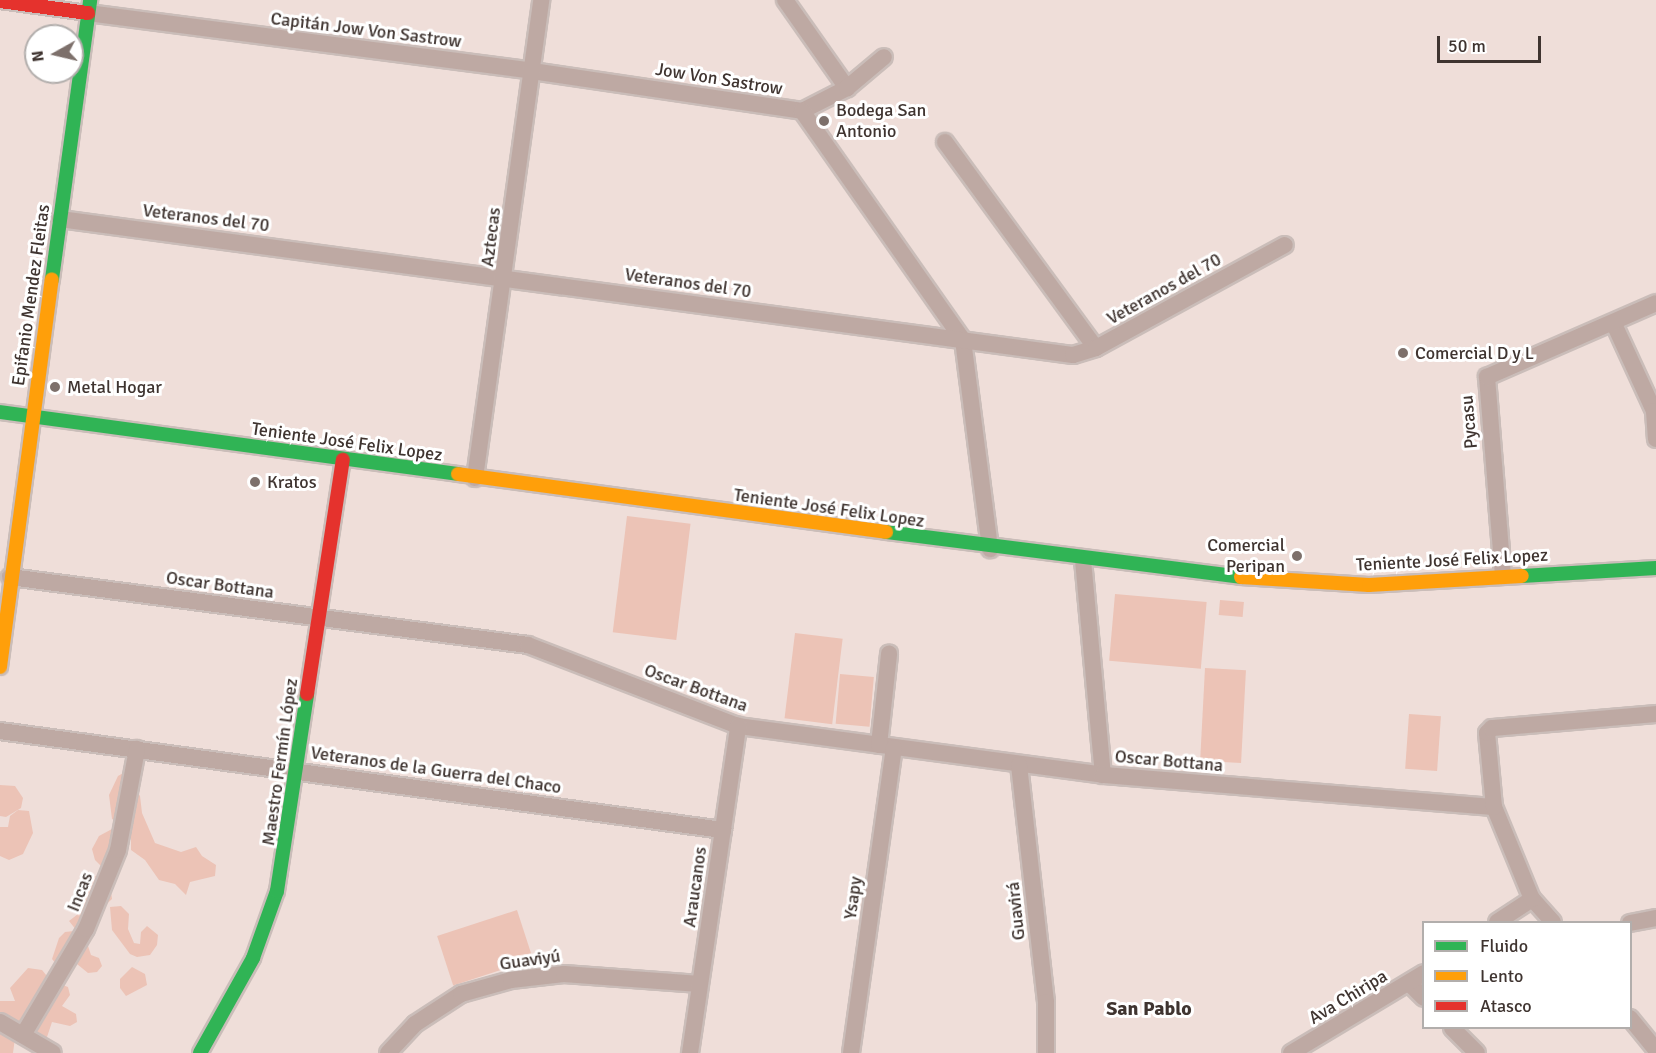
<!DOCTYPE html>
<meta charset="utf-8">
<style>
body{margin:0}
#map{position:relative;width:1656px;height:1053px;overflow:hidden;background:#efded9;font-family:Signika,sans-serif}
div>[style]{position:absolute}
.green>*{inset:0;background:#ecc3b6;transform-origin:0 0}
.roads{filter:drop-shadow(2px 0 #cabdb9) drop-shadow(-2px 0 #cabdb9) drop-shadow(0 2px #cabdb9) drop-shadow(0 -2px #cabdb9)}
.street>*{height:16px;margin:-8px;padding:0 8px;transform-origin:8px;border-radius:8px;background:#bea9a3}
.fast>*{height:14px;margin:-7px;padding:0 7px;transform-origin:7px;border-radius:7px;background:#30b455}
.slow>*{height:14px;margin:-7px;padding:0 7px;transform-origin:7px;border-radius:7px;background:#ff9f0a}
.jam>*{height:14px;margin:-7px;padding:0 7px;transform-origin:7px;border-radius:7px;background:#e5322d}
.dots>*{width:16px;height:16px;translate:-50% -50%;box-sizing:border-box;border:3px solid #fff;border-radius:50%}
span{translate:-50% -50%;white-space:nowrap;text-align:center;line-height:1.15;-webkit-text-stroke:6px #fff;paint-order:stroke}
.street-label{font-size:18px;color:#3f3430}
.poi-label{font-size:18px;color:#3f3430}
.left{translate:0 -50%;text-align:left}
.right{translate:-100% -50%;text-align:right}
.neighbourhood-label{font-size:20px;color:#3f3430;font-weight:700}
.legend{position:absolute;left:1422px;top:921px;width:210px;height:108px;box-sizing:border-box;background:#fff;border:2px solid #b2aeac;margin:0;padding:8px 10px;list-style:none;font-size:18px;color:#3f3430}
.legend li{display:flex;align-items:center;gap:12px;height:30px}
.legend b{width:30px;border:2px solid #b2aeac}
.north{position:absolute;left:24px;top:24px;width:60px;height:60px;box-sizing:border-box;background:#fff;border:2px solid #b2aeac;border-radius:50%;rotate:262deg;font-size:16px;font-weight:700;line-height:24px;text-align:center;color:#3f3430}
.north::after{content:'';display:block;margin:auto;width:21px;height:27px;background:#7d706b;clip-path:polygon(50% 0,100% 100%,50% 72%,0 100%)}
.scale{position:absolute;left:1437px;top:36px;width:104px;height:27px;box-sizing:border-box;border:3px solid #3f3430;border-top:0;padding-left:8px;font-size:18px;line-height:21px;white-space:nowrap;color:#3f3430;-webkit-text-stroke:4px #fff;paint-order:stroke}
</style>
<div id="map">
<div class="green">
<i style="left:627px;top:516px;width:64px;height:117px;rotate:7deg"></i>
<i style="left:1115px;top:594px;width:92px;height:67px;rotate:5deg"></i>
<i style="left:1220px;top:600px;width:24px;height:15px;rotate:5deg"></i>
<i style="left:795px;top:633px;width:48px;height:86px;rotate:7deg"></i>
<i style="left:1205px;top:668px;width:41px;height:93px;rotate:3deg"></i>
<i style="left:840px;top:674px;width:34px;height:50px;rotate:5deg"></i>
<i style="left:1409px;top:714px;width:32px;height:55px;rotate:4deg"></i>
<i style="clip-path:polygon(125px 772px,140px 796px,142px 813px,155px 843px,181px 852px,196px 847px,202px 856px,216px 865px,215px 876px,190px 882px,186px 895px,175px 884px,159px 880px,145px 860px,131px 850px,131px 827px,112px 819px,109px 795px,118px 776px)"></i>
<i style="clip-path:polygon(0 785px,15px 786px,23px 798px,21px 808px,6px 817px,0 816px)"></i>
<i style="clip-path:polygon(18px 810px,29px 811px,33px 833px,23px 854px,9px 860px,0 856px,0 827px,8px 827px,10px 816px)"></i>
<i style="clip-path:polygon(112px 829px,126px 848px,125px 856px,120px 867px,103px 868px,95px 860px,92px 849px,99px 836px)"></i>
<i style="clip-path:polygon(95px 876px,110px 885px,112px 899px,77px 931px,69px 921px,78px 914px,80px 885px)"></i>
<i style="clip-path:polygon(121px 906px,129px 914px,128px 929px,134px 943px,140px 944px,141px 932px,147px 926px,158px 935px,157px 945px,150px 955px,137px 957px,130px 954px,112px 930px,110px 907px)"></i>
<i style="left:517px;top:910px;width:52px;height:84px;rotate:72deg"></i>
<i style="clip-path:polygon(74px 931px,86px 940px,91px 955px,99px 958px,102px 966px,97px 972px,88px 973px,77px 964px,56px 964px,52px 959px,59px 938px,65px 932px)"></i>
<i style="clip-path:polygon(132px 967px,145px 974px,147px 985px,126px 996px,120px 988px,120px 979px)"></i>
<i style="clip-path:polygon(28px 968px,42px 970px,51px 981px,68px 987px,70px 995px,62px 1006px,76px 1014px,77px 1022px,70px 1026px,52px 1022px,46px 1040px,0 1021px,0 1001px,15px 1001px,10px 988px)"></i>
<i style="clip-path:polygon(0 1028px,15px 1038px,13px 1053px,0 1053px)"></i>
</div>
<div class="roads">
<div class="street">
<i style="left:785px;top:0;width:108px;rotate:54.8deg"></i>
<i style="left:88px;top:13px;width:448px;rotate:7.4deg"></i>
<i style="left:532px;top:71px;width:273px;rotate:8.4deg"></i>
<i style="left:802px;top:111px;width:51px;rotate:-27.1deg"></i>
<i style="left:847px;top:88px;width:48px;rotate:-40deg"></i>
<i style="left:802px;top:111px;width:280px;rotate:54.9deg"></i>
<i style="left:963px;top:340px;width:211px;rotate:82.6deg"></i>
<i style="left:945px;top:142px;width:255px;rotate:53.8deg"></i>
<i style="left:60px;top:219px;width:1022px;rotate:7.65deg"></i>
<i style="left:1073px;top:355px;width:24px;rotate:-17deg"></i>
<i style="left:1096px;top:348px;width:215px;rotate:-28.6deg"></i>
<i style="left:1614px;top:324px;width:96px;rotate:65.3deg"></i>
<i style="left:1654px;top:411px;width:28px;rotate:86deg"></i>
<i style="left:475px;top:478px;width:483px;rotate:-82.1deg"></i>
<i style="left:1083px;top:560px;width:216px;rotate:84.7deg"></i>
<i style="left:1503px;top:576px;width:200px;rotate:-94.6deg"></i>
<i style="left:1487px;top:377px;width:184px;rotate:-23.6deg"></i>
<i style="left:10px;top:577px;width:522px;rotate:7.48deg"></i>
<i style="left:528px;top:645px;width:225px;rotate:21.1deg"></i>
<i style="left:738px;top:726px;width:368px;rotate:7.6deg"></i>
<i style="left:1103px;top:775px;width:392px;rotate:4.7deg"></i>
<i style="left:0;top:731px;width:730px;rotate:7.8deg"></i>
<i style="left:879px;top:745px;width:92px;rotate:-83.7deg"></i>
<i style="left:1019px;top:765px;width:239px;rotate:83.5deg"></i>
<i style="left:1046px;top:1002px;width:51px;rotate:90deg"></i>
<i style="left:1497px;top:922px;width:42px;rotate:-33.3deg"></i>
<i style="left:1553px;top:922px;width:31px;rotate:-132deg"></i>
<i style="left:1532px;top:899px;width:100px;rotate:-112.4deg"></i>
<i style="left:1494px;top:807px;width:74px;rotate:-95.4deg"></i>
<i style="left:1487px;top:733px;width:7px;rotate:-45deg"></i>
<i style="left:1492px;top:728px;width:165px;rotate:-4.9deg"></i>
<i style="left:1630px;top:923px;width:26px;rotate:-11deg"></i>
<i style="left:1409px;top:983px;width:21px;rotate:45deg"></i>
<i style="left:1630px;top:1018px;width:41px;rotate:50.9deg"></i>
<i style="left:0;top:1022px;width:61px;rotate:30.3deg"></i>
<i style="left:1452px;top:1028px;width:35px;rotate:45deg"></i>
<i style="left:23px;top:1035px;width:123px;rotate:-59.3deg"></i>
<i style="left:86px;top:929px;width:85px;rotate:-67.9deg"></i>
<i style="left:118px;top:850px;width:103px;rotate:-79.3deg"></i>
<i style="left:388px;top:1053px;width:40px;rotate:-47deg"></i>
<i style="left:415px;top:1024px;width:55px;rotate:-33.1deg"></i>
<i style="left:461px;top:994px;width:52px;rotate:-15.6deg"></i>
<i style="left:511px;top:980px;width:53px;rotate:-6.5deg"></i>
<i style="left:564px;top:974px;width:136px;rotate:4.2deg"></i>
<i style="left:690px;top:1053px;width:331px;rotate:-81.6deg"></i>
<i style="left:851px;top:1053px;width:308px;rotate:-82deg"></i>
<i style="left:1291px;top:1053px;width:155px;rotate:-31deg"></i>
</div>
<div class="fast">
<i style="left:52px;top:279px;width:282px;rotate:-82.2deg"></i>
<i style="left:0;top:412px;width:462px;rotate:7.7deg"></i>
<i style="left:886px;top:532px;width:358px;rotate:7.2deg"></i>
<i style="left:1522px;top:576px;width:134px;rotate:-3.4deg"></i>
<i style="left:200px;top:1053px;width:109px;rotate:-60.8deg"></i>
<i style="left:253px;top:958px;width:71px;rotate:-70.3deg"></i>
<i style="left:277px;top:891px;width:199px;rotate:-81.3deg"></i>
</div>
<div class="slow">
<i style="left:458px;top:474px;width:432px;rotate:7.7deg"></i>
<i style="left:1241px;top:577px;width:128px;rotate:3.6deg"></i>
<i style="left:1369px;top:585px;width:153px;rotate:-3.4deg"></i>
<i style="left:0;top:667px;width:391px;rotate:-82.4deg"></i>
</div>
<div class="jam">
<i style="left:0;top:1px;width:89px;rotate:7.8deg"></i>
<i style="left:307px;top:694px;width:237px;rotate:-81.3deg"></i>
</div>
</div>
<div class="dots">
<i style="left:824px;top:121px;background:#7d706b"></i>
<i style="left:1403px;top:353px;background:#7d706b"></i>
<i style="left:55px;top:387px;background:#7d706b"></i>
<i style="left:255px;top:482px;background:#7d706b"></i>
<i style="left:1297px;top:556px;background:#7d706b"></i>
</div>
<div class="street-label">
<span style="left:366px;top:30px;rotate:7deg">Capitán Jow Von Sastrow</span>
<span style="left:719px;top:79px;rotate:9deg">Jow Von Sastrow</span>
<span style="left:206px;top:218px;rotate:7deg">Veteranos del 70</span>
<span style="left:491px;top:237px;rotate:-83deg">Aztecas</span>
<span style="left:688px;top:283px;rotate:8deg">Veteranos del 70</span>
<span style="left:1164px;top:289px;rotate:-29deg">Veteranos del 70</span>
<span style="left:31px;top:295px;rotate:-82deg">Epifanio Mendez Fleitas</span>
<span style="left:1469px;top:422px;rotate:-95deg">Pycasu</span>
<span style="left:347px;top:442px;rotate:8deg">Teniente José Felix Lopez</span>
<span style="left:829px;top:508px;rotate:8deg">Teniente José Felix Lopez</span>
<span style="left:1452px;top:560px;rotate:-3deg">Teniente José Felix Lopez</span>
<span style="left:220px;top:585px;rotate:8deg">Oscar Bottana</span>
<span style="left:696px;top:688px;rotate:20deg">Oscar Bottana</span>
<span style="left:1169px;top:761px;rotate:5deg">Oscar Bottana</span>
<span style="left:280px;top:762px;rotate:-82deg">Maestro Fermín López</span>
<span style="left:436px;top:770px;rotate:8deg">Veteranos de la Guerra del Chaco</span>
<span style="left:695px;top:887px;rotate:-82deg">Araucanos</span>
<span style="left:80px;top:892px;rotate:-68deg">Incas</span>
<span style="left:853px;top:898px;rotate:-82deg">Ysapy</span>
<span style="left:1016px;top:911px;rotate:-96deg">Guavirá</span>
<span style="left:530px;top:960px;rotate:-8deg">Guaviyú</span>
<span style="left:1348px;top:997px;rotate:-31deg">Ava Chiripa</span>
</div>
<div class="poi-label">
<span class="left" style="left:836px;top:121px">Bodega San<br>Antonio</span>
<span class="left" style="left:1415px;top:353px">Comercial D y L</span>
<span class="left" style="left:67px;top:387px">Metal Hogar</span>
<span class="left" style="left:267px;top:482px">Kratos</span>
<span class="right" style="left:1285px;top:556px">Comercial<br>Peripan</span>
</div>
<div class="neighbourhood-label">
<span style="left:1149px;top:1008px">San Pablo</span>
</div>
<ul class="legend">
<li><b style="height:8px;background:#30b455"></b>Fluido</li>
<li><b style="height:8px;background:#ff9f0a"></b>Lento</li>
<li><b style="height:8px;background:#e5322d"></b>Atasco</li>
</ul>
<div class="north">N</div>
<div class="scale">50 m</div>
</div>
